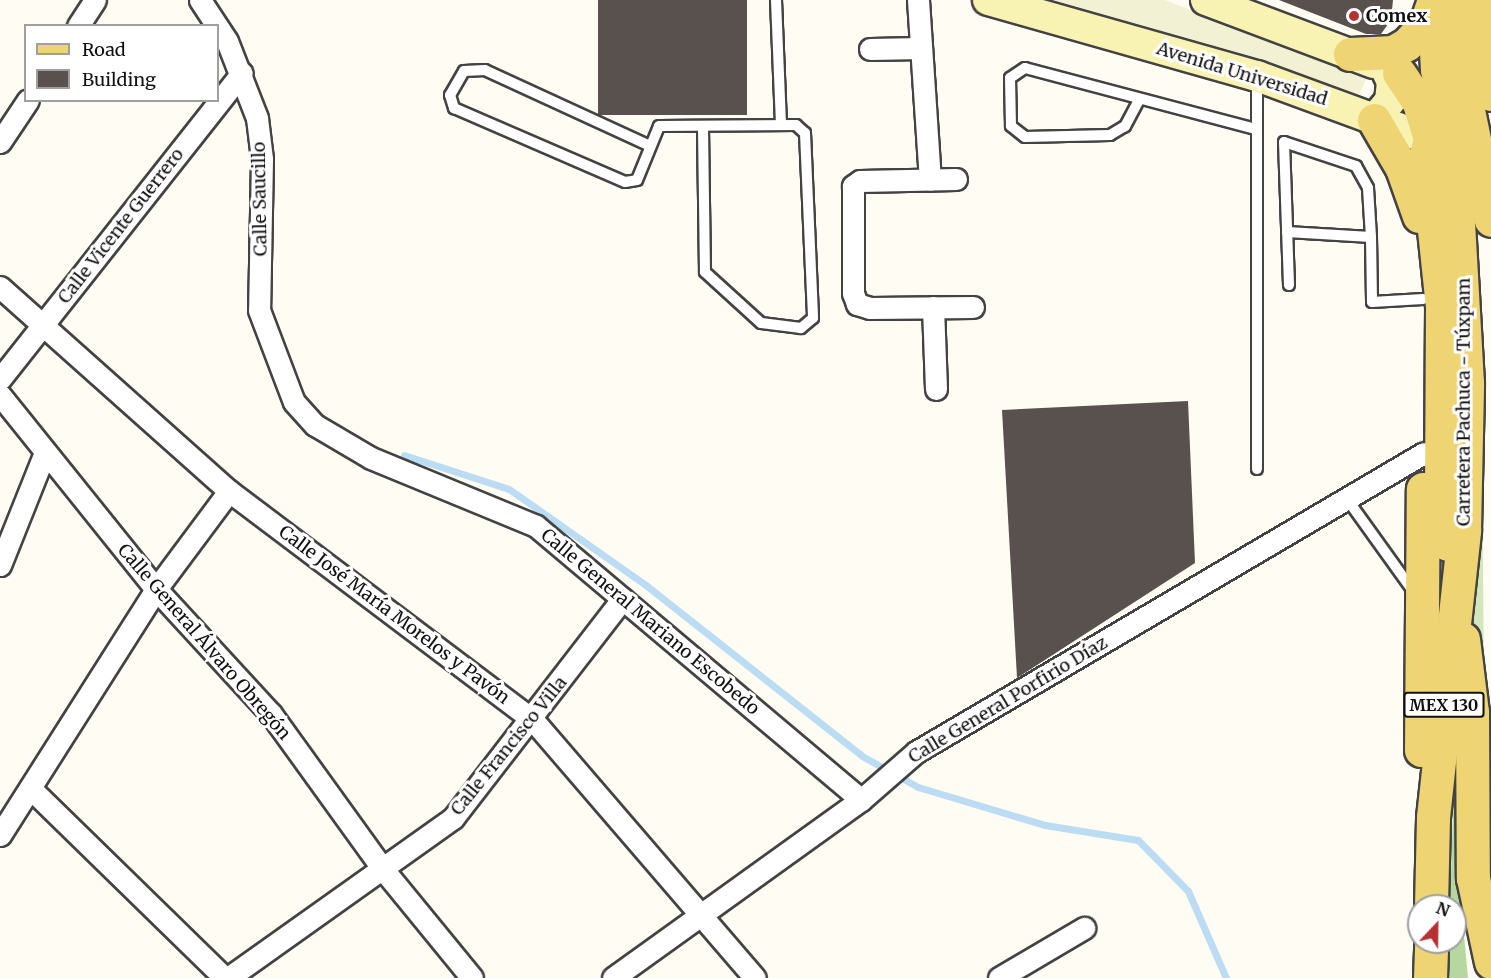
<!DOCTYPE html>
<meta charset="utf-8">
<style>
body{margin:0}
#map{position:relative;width:1491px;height:978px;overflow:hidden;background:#fefcf3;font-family:Merriweather,serif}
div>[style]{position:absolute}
.farmland>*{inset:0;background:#f3f1d4}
.green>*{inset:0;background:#d2e7be}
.forest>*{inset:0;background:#b6d79f}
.stream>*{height:7px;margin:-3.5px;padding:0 3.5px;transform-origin:3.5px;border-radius:3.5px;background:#bbdcf2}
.building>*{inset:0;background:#58514d;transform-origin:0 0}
.roads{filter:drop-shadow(2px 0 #434343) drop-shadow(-2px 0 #434343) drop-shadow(0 2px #434343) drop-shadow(0 -2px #434343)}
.lane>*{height:10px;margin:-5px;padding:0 5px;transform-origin:5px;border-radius:5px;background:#fff}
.street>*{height:21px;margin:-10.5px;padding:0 10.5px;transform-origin:10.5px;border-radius:10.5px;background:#fff}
.secondary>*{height:30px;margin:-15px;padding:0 15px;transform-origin:15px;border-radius:15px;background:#f9f3b3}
.primary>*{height:33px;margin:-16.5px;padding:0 16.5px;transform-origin:16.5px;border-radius:16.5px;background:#efd473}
.dots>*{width:16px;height:16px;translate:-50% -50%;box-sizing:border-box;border:3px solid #fff;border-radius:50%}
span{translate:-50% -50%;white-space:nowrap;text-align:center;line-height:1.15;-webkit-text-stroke:6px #fff;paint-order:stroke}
.shield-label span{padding:2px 4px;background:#fff;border:2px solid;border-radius:4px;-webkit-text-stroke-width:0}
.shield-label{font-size:16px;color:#101010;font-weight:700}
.poi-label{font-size:18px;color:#101010;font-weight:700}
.left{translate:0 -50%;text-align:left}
.street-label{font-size:18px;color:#101010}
.legend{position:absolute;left:24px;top:24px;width:195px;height:78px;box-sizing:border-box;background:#fff;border:2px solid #9f9f9f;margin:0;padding:8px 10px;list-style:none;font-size:18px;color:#101010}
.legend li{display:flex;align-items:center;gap:12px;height:30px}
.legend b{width:30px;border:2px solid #9f9f9f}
.north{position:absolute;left:1407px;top:894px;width:60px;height:60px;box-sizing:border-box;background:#fff;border:2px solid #9f9f9f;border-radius:50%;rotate:22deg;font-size:16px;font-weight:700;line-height:24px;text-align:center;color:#101010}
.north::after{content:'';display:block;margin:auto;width:21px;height:27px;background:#b73133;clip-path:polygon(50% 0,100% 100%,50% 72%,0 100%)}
</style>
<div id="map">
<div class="farmland">
<i style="clip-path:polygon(1035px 0,1165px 0,1366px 79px,1359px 95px)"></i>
</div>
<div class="green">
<i style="clip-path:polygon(1479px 454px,1482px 454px,1484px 685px,1466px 597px)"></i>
</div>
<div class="forest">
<i style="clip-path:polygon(1456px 711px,1460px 893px,1468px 978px,1449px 978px,1450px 942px,1455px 942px,1455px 906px,1450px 906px)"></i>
</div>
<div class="stream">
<i style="left:404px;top:455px;width:110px;rotate:17.9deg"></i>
<i style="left:509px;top:489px;width:169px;rotate:35.1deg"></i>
<i style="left:647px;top:586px;width:274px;rotate:38.3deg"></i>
<i style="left:862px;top:756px;width:64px;rotate:29deg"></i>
<i style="left:918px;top:787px;width:133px;rotate:16.7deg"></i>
<i style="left:1045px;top:825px;width:94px;rotate:9.2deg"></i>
<i style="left:1138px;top:840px;width:71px;rotate:45.6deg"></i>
<i style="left:1188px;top:891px;width:95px;rotate:66.4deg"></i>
</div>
<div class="building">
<i style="left:598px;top:0;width:149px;height:115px"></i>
<i style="clip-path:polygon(1279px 0,1393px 0,1391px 20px,1381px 34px,1366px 34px)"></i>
<i style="clip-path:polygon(1188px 401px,1195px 563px,1017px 678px,1002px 410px)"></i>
</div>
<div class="roads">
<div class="lane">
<i style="left:776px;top:0;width:123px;rotate:87.7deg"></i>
<i style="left:1139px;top:100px;width:30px;rotate:118deg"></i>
<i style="left:1125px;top:126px;width:17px;rotate:149deg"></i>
<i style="left:1110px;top:135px;width:85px;rotate:178.7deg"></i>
<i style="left:1025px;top:137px;width:18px;rotate:-142deg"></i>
<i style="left:1011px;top:126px;width:48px;rotate:-91.2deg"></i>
<i style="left:1010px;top:78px;width:18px;rotate:-34deg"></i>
<i style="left:1025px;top:68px;width:239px;rotate:14.8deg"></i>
<i style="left:648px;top:145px;width:179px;rotate:-155.3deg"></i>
<i style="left:485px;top:70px;width:21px;rotate:177deg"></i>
<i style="left:464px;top:71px;width:28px;rotate:120deg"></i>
<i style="left:450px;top:95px;width:14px;rotate:73deg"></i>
<i style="left:454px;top:108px;width:186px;rotate:23.4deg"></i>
<i style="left:625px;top:182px;width:12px;rotate:-9deg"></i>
<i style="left:637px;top:180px;width:58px;rotate:-67.8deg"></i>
<i style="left:659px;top:126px;width:137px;rotate:-0.4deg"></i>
<i style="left:796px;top:125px;width:12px;rotate:42deg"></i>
<i style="left:805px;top:133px;width:185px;rotate:87.5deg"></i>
<i style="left:813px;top:318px;width:16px;rotate:140deg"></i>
<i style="left:801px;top:328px;width:40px;rotate:-172.9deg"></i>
<i style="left:761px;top:323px;width:76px;rotate:-137.7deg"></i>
<i style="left:705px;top:272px;width:145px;rotate:-90.8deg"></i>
<i style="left:1287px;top:232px;width:84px;rotate:3.4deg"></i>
<i style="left:1371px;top:237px;width:65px;rotate:89.1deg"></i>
<i style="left:1372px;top:302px;width:51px;rotate:-3.4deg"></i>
<i style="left:1289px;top:285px;width:143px;rotate:-92deg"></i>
<i style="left:1284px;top:142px;width:76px;rotate:18.4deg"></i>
<i style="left:1356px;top:166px;width:25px;rotate:61deg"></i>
<i style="left:1368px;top:188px;width:49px;rotate:86.5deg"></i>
<i style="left:1257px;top:469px;width:389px;rotate:-90deg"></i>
<i style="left:1347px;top:499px;width:113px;rotate:54.3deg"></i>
</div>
<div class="street">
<i style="left:200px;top:0;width:49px;rotate:56.6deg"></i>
<i style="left:227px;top:41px;width:83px;rotate:68.7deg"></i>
<i style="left:257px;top:118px;width:41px;rotate:83deg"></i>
<i style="left:262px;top:159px;width:151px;rotate:91.1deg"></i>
<i style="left:259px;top:310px;width:98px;rotate:69.2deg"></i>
<i style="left:294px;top:402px;width:31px;rotate:48deg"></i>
<i style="left:315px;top:425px;width:65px;rotate:30.5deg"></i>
<i style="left:371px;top:458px;width:178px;rotate:22.4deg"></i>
<i style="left:536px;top:526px;width:425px;rotate:40.1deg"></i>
<i style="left:918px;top:0;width:180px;rotate:86.2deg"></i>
<i style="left:78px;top:26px;width:31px;rotate:-57deg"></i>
<i style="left:870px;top:49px;width:51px;rotate:-1.1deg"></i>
<i style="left:0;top:142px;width:50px;rotate:-56.3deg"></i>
<i style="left:956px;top:179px;width:96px;rotate:178.8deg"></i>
<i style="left:860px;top:181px;width:9px;rotate:144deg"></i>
<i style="left:853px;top:186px;width:107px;rotate:90deg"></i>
<i style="left:853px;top:293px;width:12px;rotate:70deg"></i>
<i style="left:857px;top:304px;width:14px;rotate:17deg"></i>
<i style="left:870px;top:308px;width:103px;rotate:-0.6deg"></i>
<i style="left:0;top:287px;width:307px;rotate:41.7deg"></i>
<i style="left:229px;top:491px;width:381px;rotate:37deg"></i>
<i style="left:533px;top:720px;width:340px;rotate:49.3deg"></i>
<i style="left:933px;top:307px;width:82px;rotate:87.9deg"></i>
<i style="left:0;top:379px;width:390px;rotate:-51.7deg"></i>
<i style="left:0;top:395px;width:249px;rotate:51.2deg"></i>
<i style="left:156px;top:589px;width:170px;rotate:47.4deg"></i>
<i style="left:271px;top:714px;width:190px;rotate:54.2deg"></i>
<i style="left:382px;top:868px;width:142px;rotate:50.7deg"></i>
<i style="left:0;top:565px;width:118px;rotate:-68.2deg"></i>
<i style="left:30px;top:788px;width:272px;rotate:44.3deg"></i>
<i style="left:0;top:835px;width:291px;rotate:-57.6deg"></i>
<i style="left:156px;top:589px;width:122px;rotate:-53.3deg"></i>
<i style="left:228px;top:978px;width:276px;rotate:-35.4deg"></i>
<i style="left:453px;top:818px;width:277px;rotate:-52.3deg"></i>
<i style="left:613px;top:978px;width:305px;rotate:-35.7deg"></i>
<i style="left:861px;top:800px;width:73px;rotate:-41.1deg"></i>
<i style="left:916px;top:752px;width:589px;rotate:-30.48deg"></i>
<i style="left:999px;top:978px;width:99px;rotate:-30.5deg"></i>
</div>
<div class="secondary">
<i style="left:988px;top:0;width:280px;rotate:15.8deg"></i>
<i style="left:1257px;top:76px;width:206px;rotate:20.2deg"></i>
<i style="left:1206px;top:0;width:179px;rotate:20.6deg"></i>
<i style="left:1374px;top:120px;width:25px;rotate:-50deg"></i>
<i style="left:1390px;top:101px;width:19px;rotate:-84deg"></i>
<i style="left:1392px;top:82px;width:17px;rotate:-115deg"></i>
</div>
<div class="primary">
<i style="left:1460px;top:0;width:72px;rotate:90deg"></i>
<i style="left:1460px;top:72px;width:151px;rotate:78.2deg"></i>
<i style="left:1487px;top:0;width:94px;rotate:87.6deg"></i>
<i style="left:1350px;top:54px;width:43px;rotate:-2.7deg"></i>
<i style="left:1393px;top:52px;width:16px;rotate:-30deg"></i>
<i style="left:1407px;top:44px;width:28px;rotate:-48deg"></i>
<i style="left:1426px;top:23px;width:21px;rotate:-71deg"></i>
<i style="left:1399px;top:73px;width:36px;rotate:56deg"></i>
<i style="left:1419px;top:103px;width:39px;rotate:73deg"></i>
<i style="left:1430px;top:140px;width:15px;rotate:106deg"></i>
<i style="left:1426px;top:154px;width:154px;rotate:84deg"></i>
<i style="left:1442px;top:307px;width:171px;rotate:90.3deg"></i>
<i style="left:1441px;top:478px;width:66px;rotate:84.8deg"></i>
<i style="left:1374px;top:120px;width:56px;rotate:59.7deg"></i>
<i style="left:1402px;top:168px;width:51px;rotate:70.5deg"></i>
<i style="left:1463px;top:639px;width:74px;rotate:83deg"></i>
<i style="left:1472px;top:712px;width:166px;rotate:89.7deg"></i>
<i style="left:1473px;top:878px;width:86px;rotate:77.9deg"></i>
<i style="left:1421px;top:750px;width:261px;rotate:-89.6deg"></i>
<i style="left:1431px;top:906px;width:89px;rotate:-88.7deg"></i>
<i style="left:1433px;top:817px;width:289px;rotate:-83.8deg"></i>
<i style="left:1464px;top:530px;width:147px;rotate:-88.8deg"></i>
<i style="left:1467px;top:383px;width:234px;rotate:-93.2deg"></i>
<i style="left:1454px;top:149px;width:82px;rotate:-102deg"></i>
<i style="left:1437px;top:69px;width:69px;rotate:-93.3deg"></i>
<i style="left:1430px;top:978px;width:36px;rotate:-88deg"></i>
</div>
</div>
<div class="dots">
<i style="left:1354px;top:16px;background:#b73133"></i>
</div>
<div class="shield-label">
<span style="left:1444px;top:705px">MEX 130</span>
</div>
<div class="poi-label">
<span class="left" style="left:1366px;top:16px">Comex</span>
</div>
<div class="street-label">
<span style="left:1242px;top:74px;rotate:17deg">Avenida Universidad</span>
<span style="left:260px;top:199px;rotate:-91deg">Calle Saucillo</span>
<span style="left:121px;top:226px;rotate:-52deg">Calle Vicente Guerrero</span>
<span style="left:1464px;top:402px;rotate:-90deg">Carretera Pachuca - Túxpam</span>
<span style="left:394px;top:615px;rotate:37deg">Calle José María Morelos y Pavón</span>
<span style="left:650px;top:622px;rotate:40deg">Calle General Mariano Escobedo</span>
<span style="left:204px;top:642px;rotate:49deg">Calle General Álvaro Obregón</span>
<span style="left:1008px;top:700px;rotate:-31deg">Calle General Porfirio Díaz</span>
<span style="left:509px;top:746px;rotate:-51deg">Calle Francisco Villa</span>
</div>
<ul class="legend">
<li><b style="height:8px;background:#efd473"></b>Road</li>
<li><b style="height:16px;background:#58514d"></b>Building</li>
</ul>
<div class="north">N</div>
</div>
